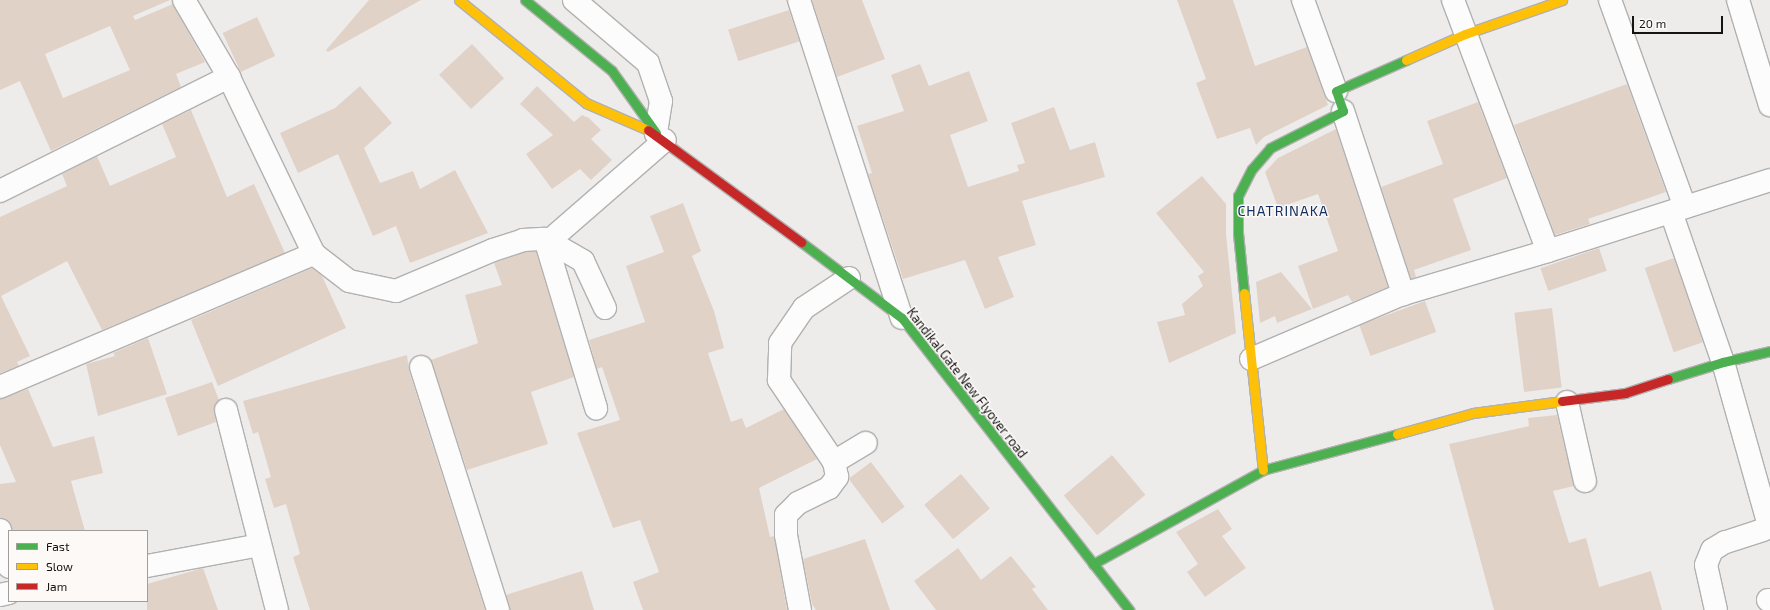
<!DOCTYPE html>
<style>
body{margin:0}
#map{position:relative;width:1770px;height:610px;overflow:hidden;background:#eeeceb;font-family:"Exo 2",sans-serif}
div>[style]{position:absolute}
.building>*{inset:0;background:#e1d2c8;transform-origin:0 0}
.roads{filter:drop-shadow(1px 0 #b2b1b0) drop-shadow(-1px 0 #b2b1b0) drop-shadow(0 1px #b2b1b0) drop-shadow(0 -1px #b2b1b0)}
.street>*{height:22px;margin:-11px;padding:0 11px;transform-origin:11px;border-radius:11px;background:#fcfcfc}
.fast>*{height:9px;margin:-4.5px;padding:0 4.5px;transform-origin:4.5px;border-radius:4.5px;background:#4caf50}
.slow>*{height:9px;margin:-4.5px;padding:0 4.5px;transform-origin:4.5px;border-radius:4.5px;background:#ffc107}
.jam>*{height:9px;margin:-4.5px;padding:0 4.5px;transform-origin:4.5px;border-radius:4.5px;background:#c62828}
span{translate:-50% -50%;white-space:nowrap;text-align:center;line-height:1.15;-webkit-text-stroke:3px #fcf9f7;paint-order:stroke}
.street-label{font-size:13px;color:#151413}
.neighbourhood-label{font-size:14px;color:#132f64;letter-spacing:1px}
.legend{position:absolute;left:8px;top:530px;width:140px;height:72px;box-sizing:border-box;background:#fcf9f7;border:1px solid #a09d9c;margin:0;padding:5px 7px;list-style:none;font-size:12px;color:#151413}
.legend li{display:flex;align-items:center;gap:8px;height:20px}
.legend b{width:20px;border:1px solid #a09d9c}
.scale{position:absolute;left:1632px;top:16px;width:91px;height:18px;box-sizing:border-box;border:2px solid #151413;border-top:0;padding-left:5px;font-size:12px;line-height:14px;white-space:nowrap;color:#151413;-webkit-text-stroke:3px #fcf9f7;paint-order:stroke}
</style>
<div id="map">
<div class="building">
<i style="clip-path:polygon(evenodd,0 0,170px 0,133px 16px,135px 20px,173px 4px,205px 62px,176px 74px,181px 87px,51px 151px,20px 81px,0 90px,0 0,110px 26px,130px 70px,63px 98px,45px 54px,110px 26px)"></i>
<i style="clip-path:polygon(369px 0,421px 0,328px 52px,326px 50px)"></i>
<i style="clip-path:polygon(812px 0,862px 0,885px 59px,837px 77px)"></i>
<i style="clip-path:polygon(1177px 0,1233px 0,1255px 66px,1307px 47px,1328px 105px,1264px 137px,1256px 145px,1250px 128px,1217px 139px,1196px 83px,1206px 79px)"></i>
<i style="left:789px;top:10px;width:33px;height:64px;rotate:72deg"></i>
<i style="left:257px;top:17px;width:43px;height:38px;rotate:65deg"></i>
<i style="left:472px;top:44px;width:47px;height:45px;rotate:47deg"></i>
<i style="clip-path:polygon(920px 64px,929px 86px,969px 71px,988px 121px,950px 135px,968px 187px,1019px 171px,1017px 165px,1025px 163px,1011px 123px,1054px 107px,1070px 150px,1095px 142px,1105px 177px,1022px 201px,1036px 245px,998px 257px,1014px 297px,985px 309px,965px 260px,903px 279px,868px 174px,872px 173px,857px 126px,904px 111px,891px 75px)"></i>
<i style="clip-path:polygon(1627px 84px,1666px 192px,1588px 219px,1590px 224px,1555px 235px,1514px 125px)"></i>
<i style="clip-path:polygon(360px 86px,392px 123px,364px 148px,380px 183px,413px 171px,420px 189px,455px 170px,488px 233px,410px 263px,396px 226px,373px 236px,338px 154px,298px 173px,280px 133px,335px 108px)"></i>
<i style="clip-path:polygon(537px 86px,574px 122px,582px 115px,589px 118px,601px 130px,591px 139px,612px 160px,591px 180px,580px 169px,552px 189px,526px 154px,553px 135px,520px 104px)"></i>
<i style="clip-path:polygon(1478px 102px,1507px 178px,1453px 199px,1471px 250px,1414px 270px,1416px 277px,1411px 279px,1381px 187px,1443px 164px,1427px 121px)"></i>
<i style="clip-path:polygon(191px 110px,227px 197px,254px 184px,285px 253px,102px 330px,67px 261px,1px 296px,30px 356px,17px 362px,19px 366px,0 373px,0 217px,67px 186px,62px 174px,97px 156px,110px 186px,176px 157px,162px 124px)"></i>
<i style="clip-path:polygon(1336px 129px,1388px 287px,1352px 302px,1348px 295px,1313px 309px,1298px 266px,1338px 251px,1318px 194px,1278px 208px,1265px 172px,1278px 158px)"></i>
<i style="clip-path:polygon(1202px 176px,1226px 204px,1226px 234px,1236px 333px,1169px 363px,1157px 322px,1185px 315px,1182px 304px,1203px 286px,1198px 276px,1204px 272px,1156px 213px)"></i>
<i style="clip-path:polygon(683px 203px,701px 251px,692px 256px,714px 311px,724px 348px,708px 353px,731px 422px,742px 418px,746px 428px,784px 409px,817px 459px,759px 488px,770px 537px,774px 536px,787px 610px,643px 610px,633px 582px,659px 572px,640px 520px,613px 528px,577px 433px,620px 420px,602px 367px,597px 369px,589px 340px,645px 322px,626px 266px,664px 252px,650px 216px)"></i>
<i style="left:1599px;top:248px;width:24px;height:62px;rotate:71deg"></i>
<i style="clip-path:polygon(525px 252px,536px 252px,574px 377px,531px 392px,548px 444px,467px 470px,431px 360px,478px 343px,465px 295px,502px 285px,494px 263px)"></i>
<i style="left:1674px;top:258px;width:89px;height:31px;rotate:71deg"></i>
<i style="clip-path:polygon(312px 268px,322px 276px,346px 328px,218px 386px,191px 320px)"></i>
<i style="clip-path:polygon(1281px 272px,1312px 309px,1277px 323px,1275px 316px,1260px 323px,1256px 282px)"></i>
<i style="left:1425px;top:301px;width:33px;height:70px;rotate:70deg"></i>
<i style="left:1552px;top:308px;width:80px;height:38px;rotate:83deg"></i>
<i style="clip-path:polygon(148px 338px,167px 394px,98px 416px,86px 364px,115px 356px,113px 353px)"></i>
<i style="clip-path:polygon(407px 355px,409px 371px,485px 610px,310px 610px,293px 557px,300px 554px,286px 504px,274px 508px,265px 479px,271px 477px,258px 432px,253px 434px,243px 401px)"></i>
<i style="clip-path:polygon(212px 382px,219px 400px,214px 407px,216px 422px,178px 436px,165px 398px)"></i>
<i style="clip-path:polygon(28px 389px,53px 447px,94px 436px,103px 473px,71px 481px,85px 531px,13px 531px,9px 521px,0 518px,0 484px,16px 482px,0 445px,0 399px)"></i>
<i style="clip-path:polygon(1557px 415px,1574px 486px,1553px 491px,1569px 543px,1586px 538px,1599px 587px,1651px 571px,1662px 610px,1494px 610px,1449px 444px,1529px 426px,1528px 418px)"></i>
<i style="left:1112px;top:455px;width:52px;height:63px;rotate:50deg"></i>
<i style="left:871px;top:462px;width:56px;height:28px;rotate:53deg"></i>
<i style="left:961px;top:474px;width:45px;height:48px;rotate:50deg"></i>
<i style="clip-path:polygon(1218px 509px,1232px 529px,1222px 536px,1246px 568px,1205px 597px,1187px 572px,1198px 564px,1176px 532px)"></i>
<i style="clip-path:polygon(865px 539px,890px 610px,816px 610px,812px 604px,803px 559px)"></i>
<i style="clip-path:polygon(958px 548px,981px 580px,1011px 556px,1036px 587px,1032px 589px,1048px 610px,936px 610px,914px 581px)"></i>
<i style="clip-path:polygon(203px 568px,218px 610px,147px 610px,147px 584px)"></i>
<i style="clip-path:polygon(582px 571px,594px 610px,510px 610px,506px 595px)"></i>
</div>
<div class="roads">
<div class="street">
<i style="left:574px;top:0;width:97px;rotate:40.4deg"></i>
<i style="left:648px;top:63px;width:40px;rotate:71.1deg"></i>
<i style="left:661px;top:101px;width:33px;rotate:99deg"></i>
<i style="left:799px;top:0;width:334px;rotate:72.1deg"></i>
<i style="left:1303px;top:0;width:97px;rotate:70.1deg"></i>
<i style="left:1453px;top:0;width:268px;rotate:69.3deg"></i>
<i style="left:1610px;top:0;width:220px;rotate:70.1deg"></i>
<i style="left:1738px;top:0;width:110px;rotate:73.1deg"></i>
<i style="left:1343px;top:111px;width:193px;rotate:71.8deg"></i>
<i style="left:0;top:191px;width:256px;rotate:-26.5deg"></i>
<i style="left:229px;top:77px;width:89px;rotate:-120.3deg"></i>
<i style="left:1671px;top:212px;width:159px;rotate:70.9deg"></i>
<i style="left:1723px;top:362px;width:166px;rotate:74.3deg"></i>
<i style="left:1768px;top:522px;width:9px;rotate:122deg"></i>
<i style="left:1763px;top:530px;width:40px;rotate:162deg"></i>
<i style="left:1725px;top:542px;width:15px;rotate:148deg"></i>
<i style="left:1712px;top:550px;width:16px;rotate:112deg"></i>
<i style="left:1706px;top:565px;width:46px;rotate:77.5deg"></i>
<i style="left:545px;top:239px;width:177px;rotate:73.2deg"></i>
<i style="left:550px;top:240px;width:152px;rotate:-41deg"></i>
<i style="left:314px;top:254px;width:44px;rotate:37.6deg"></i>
<i style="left:349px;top:281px;width:48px;rotate:12deg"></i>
<i style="left:396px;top:291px;width:105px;rotate:-22.9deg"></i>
<i style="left:493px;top:250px;width:32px;rotate:-18deg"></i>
<i style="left:523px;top:240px;width:22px;rotate:-3deg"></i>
<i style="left:545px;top:239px;width:44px;rotate:30.1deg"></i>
<i style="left:583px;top:261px;width:52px;rotate:64.9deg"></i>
<i style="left:1251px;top:359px;width:165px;rotate:-23.2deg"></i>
<i style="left:1403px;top:294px;width:151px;rotate:-16.5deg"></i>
<i style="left:1548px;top:251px;width:233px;rotate:-17.7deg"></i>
<i style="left:421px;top:367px;width:255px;rotate:72.4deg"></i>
<i style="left:0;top:387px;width:341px;rotate:-23deg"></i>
<i style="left:314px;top:254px;width:196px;rotate:-115.7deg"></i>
<i style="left:1567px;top:402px;width:81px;rotate:77.2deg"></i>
<i style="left:226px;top:410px;width:206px;rotate:75.7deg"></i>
<i style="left:834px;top:462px;width:37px;rotate:-31deg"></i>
<i style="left:0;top:530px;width:38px;rotate:76deg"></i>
<i style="left:147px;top:566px;width:115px;rotate:-10.5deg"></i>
<i style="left:0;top:595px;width:9px;rotate:-13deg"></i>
<i style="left:1768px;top:600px;width:2px"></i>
<i style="left:800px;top:610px;width:76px;rotate:-100.6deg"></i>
<i style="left:786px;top:535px;width:20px;rotate:-90deg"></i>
<i style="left:786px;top:515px;width:17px;rotate:-45deg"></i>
<i style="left:798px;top:503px;width:34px;rotate:-26deg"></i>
<i style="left:829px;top:488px;width:14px;rotate:-54deg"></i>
<i style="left:837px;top:477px;width:15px;rotate:-101deg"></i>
<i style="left:834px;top:462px;width:99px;rotate:-123.9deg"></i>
<i style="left:779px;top:380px;width:37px;rotate:-88deg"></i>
<i style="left:780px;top:343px;width:42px;rotate:-55.6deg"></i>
<i style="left:804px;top:308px;width:54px;rotate:-33.7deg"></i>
</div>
<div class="fast">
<i style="left:525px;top:0;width:112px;rotate:39.2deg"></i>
<i style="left:612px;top:71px;width:76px;rotate:54.6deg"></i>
<i style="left:801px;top:242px;width:126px;rotate:37deg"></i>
<i style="left:902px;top:318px;width:370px;rotate:52.1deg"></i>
<i style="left:1244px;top:293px;width:60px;rotate:-95.7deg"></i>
<i style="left:1238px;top:233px;width:37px;rotate:-90deg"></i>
<i style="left:1238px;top:196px;width:30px;rotate:-63deg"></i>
<i style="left:1252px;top:169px;width:28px;rotate:-49deg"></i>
<i style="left:1270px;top:148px;width:82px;rotate:-26.9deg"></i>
<i style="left:1343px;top:111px;width:21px;rotate:-109deg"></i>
<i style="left:1336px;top:91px;width:77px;rotate:-23.9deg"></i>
<i style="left:1668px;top:379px;width:58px;rotate:-17.2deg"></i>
<i style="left:1723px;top:362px;width:48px;rotate:-13.2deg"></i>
<i style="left:1093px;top:564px;width:194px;rotate:-28.9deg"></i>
<i style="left:1263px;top:470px;width:139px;rotate:-15deg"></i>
</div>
<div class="slow">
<i style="left:459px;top:0;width:164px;rotate:39deg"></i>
<i style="left:586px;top:103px;width:68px;rotate:23.5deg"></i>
<i style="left:1406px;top:60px;width:64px;rotate:-23.8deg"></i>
<i style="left:1465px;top:34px;width:103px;rotate:-19.3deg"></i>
<i style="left:1244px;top:293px;width:178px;rotate:83.9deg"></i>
<i style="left:1397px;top:434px;width:79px;rotate:-15.4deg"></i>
<i style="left:1473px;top:413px;width:90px;rotate:-7.7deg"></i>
</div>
<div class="jam">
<i style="left:648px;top:130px;width:190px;rotate:36.2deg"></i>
<i style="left:1562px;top:401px;width:64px;rotate:-7.2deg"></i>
<i style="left:1625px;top:393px;width:45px;rotate:-18deg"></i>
</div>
</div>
<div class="street-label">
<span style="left:967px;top:383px;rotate:52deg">Kandikal Gate New Flyover road</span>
</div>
<div class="neighbourhood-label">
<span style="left:1283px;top:211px">CHATRINAKA</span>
</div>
<ul class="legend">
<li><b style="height:5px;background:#4caf50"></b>Fast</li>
<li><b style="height:5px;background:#ffc107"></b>Slow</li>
<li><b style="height:5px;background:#c62828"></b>Jam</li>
</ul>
<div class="scale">20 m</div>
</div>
